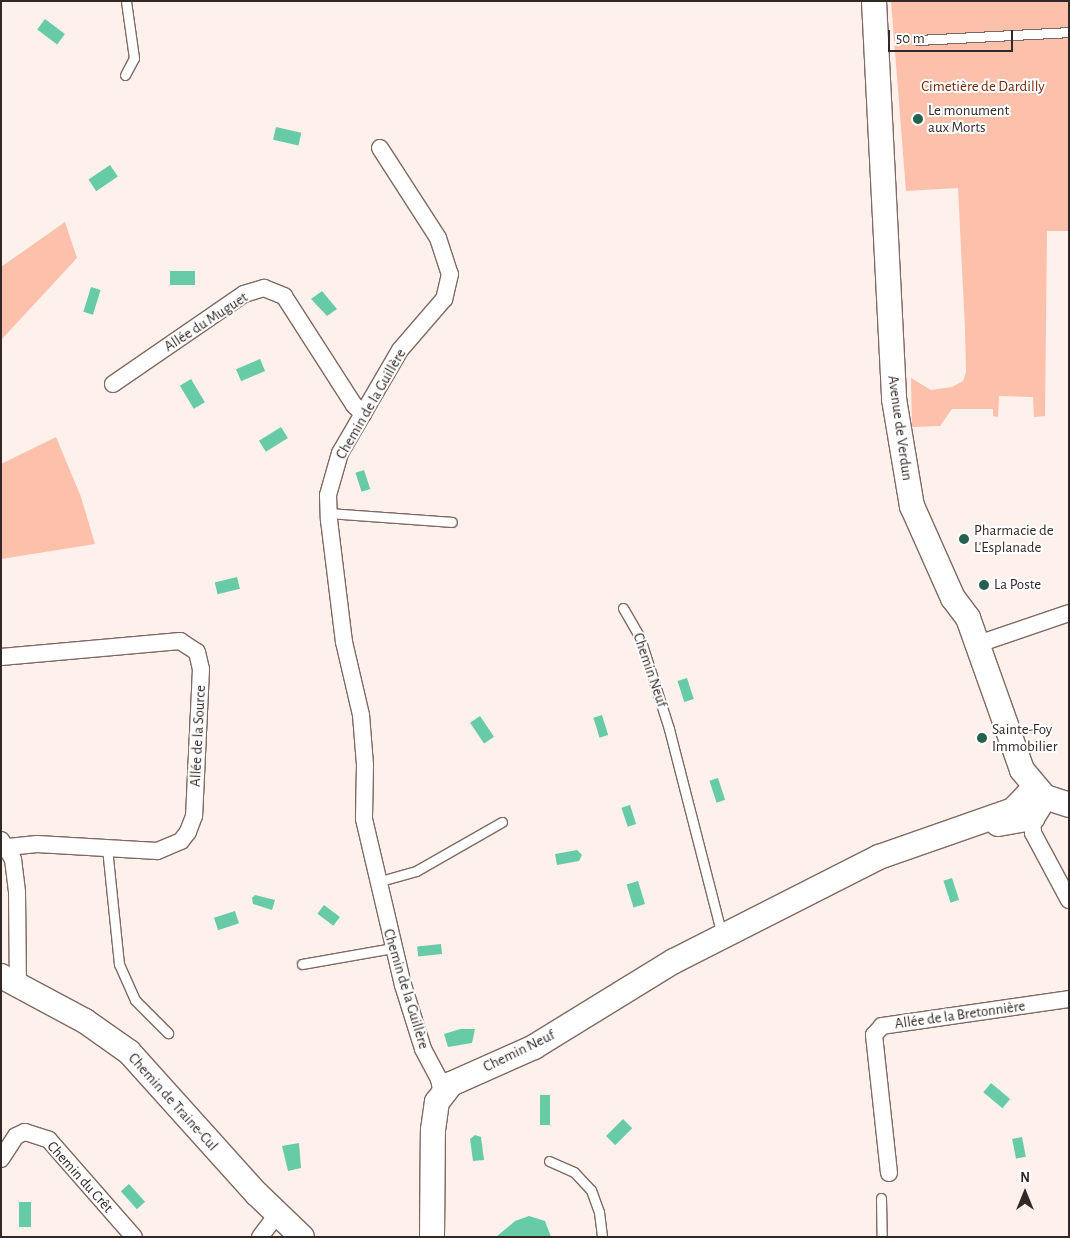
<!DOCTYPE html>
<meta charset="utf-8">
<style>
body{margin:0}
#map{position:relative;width:1070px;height:1238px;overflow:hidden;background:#fef0eb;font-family:"Alegreya Sans",sans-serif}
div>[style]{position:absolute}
.green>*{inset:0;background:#fcc0ab}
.water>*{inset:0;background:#67cba7;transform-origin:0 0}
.roads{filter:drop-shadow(1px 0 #7f6a63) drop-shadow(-1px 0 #7f6a63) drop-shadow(0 1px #7f6a63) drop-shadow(0 -1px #7f6a63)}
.lane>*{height:9px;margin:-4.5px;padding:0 4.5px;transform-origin:4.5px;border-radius:4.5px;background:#fff}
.street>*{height:16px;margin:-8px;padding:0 8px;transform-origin:8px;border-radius:8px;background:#fff}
.secondary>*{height:24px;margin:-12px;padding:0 12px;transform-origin:12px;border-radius:12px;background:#fff}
.dots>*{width:14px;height:14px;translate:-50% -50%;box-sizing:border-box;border:2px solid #fff;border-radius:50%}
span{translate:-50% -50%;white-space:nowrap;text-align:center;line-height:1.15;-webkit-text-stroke:4px #fff;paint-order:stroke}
.park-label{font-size:15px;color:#72280c}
.poi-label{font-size:15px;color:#322927}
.left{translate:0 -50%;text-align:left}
.street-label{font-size:15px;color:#322927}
.frame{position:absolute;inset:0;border:2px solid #322927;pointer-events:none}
.north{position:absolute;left:1000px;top:1168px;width:50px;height:50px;-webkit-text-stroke:4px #fff;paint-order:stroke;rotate:0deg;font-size:14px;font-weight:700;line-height:20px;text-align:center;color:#322927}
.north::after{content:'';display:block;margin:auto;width:18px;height:22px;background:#322927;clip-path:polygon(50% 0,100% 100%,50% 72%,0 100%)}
.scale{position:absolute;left:888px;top:30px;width:125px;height:22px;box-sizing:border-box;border:2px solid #322927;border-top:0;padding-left:6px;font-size:15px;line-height:18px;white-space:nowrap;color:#322927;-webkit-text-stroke:4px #fff;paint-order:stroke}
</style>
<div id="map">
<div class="green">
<i style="clip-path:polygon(891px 1px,1069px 1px,1069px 231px,1047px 231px,1045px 416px,1034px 417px,1033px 397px,999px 396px,998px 417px,993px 416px,993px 409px,952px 409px,940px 426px,912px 427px,911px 378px,931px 390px,952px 387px,963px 381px,966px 372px,965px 329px,958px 188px,906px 191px)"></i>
<i style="clip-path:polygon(65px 222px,77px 258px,1px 340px,1px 267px)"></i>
<i style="clip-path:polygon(56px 437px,81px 497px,95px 544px,1px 559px,1px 464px)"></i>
</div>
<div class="water">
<i style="left:45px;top:19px;width:25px;height:13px;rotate:37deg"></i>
<i style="left:276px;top:127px;width:26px;height:13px;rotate:13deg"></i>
<i style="left:110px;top:165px;width:14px;height:26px;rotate:56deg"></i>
<i style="left:170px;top:271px;width:25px;height:14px"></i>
<i style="left:91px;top:287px;width:10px;height:26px;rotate:17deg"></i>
<i style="clip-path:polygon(322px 291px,337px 309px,327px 316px,311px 299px)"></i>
<i style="left:260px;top:359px;width:13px;height:26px;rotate:67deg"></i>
<i style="left:191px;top:379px;width:27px;height:13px;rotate:59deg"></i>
<i style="left:281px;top:427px;width:13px;height:26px;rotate:58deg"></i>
<i style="left:364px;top:470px;width:20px;height:9px;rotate:72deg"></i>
<i style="left:237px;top:577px;width:12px;height:23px;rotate:76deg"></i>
<i style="left:687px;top:678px;width:22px;height:10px;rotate:72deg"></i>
<i style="left:602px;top:715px;width:21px;height:9px;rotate:73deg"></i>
<i style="left:480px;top:716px;width:25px;height:12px;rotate:56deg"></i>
<i style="left:718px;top:778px;width:23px;height:9px;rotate:72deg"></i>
<i style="left:630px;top:805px;width:20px;height:9px;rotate:72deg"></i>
<i style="clip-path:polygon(577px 850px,582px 855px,579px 861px,557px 865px,555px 854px)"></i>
<i style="left:952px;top:878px;width:23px;height:9px;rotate:72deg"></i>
<i style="left:638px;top:881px;width:24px;height:12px;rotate:73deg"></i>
<i style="clip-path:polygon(255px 895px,275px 900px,272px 910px,253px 904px,252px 898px)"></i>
<i style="left:324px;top:905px;width:20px;height:11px;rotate:37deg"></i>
<i style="left:235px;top:911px;width:13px;height:22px;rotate:72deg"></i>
<i style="left:441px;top:944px;width:10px;height:24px;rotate:84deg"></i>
<i style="clip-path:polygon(460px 1029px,475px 1029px,472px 1043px,448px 1047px,444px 1034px)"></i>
<i style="left:991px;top:1083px;width:25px;height:12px;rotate:40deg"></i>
<i style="left:540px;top:1095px;width:10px;height:30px"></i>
<i style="left:623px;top:1119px;width:13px;height:24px;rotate:45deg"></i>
<i style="clip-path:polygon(475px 1135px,481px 1137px,484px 1160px,473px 1161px,470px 1139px)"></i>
<i style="left:1022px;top:1137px;width:20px;height:10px;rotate:79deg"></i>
<i style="clip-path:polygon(299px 1143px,301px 1168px,288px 1171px,282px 1146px)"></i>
<i style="left:129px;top:1184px;width:24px;height:11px;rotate:48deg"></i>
<i style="left:19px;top:1202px;width:12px;height:25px"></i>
<i style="clip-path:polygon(529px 1216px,545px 1221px,551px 1237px,496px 1237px,515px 1221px)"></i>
</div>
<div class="roads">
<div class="lane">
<i style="left:918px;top:40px;width:151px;rotate:-3deg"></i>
<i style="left:125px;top:75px;width:19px;rotate:-62deg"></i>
<i style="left:134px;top:58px;width:58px;rotate:-98deg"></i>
<i style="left:329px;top:513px;width:123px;rotate:4.2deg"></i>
<i style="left:623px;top:608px;width:34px;rotate:60deg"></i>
<i style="left:640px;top:638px;width:96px;rotate:72.3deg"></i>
<i style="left:669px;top:729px;width:214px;rotate:75.6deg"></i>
<i style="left:107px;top:848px;width:117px;rotate:84.1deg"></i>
<i style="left:119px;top:964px;width:39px;rotate:66deg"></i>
<i style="left:135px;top:1000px;width:47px;rotate:45deg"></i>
<i style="left:377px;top:882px;width:41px;rotate:-15.8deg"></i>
<i style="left:416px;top:871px;width:99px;rotate:-29.7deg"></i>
<i style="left:302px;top:964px;width:92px;rotate:-10deg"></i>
<i style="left:549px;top:1161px;width:27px;rotate:24deg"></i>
<i style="left:574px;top:1172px;width:25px;rotate:47deg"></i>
<i style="left:591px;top:1190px;width:23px;rotate:70deg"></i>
<i style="left:599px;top:1212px;width:25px;rotate:83deg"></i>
<i style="left:881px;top:1198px;width:39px;rotate:89deg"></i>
</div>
<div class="street">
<i style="left:380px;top:148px;width:107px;rotate:57.2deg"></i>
<i style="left:438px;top:238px;width:38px;rotate:72deg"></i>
<i style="left:450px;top:274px;width:26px;rotate:103deg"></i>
<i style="left:444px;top:299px;width:67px;rotate:130.8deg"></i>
<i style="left:400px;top:350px;width:119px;rotate:120.2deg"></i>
<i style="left:340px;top:453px;width:44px;rotate:105.9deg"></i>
<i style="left:328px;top:495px;width:25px;rotate:88deg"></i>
<i style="left:329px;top:520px;width:123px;rotate:83deg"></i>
<i style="left:344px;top:642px;width:75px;rotate:76.9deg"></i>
<i style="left:361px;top:715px;width:50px;rotate:85.4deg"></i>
<i style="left:365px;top:765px;width:54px;rotate:91.1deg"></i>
<i style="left:364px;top:819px;width:171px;rotate:76.8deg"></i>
<i style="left:403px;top:985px;width:67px;rotate:72.6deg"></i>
<i style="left:423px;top:1049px;width:34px;rotate:62deg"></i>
<i style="left:439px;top:1079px;width:15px;rotate:79deg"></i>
<i style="left:113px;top:384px;width:159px;rotate:-34.5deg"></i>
<i style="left:244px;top:294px;width:21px;rotate:-17deg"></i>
<i style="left:264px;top:288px;width:22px;rotate:22deg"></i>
<i style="left:284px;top:296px;width:130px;rotate:57.3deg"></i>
<i style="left:354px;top:405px;width:13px;rotate:45deg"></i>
<i style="left:978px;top:644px;width:96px;rotate:-18.8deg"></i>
<i style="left:1px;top:657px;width:180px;rotate:-5.1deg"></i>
<i style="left:180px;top:641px;width:20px;rotate:33deg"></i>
<i style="left:197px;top:652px;width:17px;rotate:77deg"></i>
<i style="left:201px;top:669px;width:147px;rotate:92.7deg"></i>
<i style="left:194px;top:816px;width:17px;rotate:111deg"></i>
<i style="left:188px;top:832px;width:11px;rotate:128deg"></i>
<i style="left:181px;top:841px;width:26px;rotate:157deg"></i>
<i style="left:157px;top:851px;width:120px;rotate:-176.7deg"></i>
<i style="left:37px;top:844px;width:29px;rotate:174deg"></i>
<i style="left:1032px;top:818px;width:15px;rotate:86deg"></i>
<i style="left:1033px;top:833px;width:76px;rotate:61.8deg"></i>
<i style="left:1px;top:840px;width:22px;rotate:58deg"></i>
<i style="left:13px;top:859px;width:34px;rotate:83deg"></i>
<i style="left:17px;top:893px;width:91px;rotate:89.4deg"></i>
<i style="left:1px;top:1159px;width:27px;rotate:-57deg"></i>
<i style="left:16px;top:1136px;width:10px;rotate:-24deg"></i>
<i style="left:25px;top:1132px;width:25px;rotate:18deg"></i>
<i style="left:49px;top:1140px;width:129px;rotate:48.8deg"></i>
<i style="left:889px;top:1173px;width:139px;rotate:-96.2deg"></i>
<i style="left:874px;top:1035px;width:12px;rotate:-48deg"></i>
<i style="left:882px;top:1026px;width:189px;rotate:-8.2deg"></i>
<i style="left:260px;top:1237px;width:30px;rotate:-53deg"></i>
</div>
<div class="secondary">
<i style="left:874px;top:1px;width:399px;rotate:87.1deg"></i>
<i style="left:894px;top:399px;width:109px;rotate:80.5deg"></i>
<i style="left:912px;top:506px;width:101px;rotate:66deg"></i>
<i style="left:953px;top:598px;width:25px;rotate:53deg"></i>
<i style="left:968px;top:618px;width:161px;rotate:70.4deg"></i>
<i style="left:1022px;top:770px;width:35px;rotate:50deg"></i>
<i style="left:1045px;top:797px;width:25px;rotate:18deg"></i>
<i style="left:998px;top:824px;width:35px;rotate:-10deg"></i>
<i style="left:1032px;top:818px;width:25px;rotate:-58deg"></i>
<i style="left:1px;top:976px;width:95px;rotate:28.2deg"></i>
<i style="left:85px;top:1021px;width:54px;rotate:35.2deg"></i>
<i style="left:129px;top:1052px;width:191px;rotate:48deg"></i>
<i style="left:257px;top:1194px;width:62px;rotate:43.7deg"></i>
<i style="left:432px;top:1237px;width:107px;rotate:-89.5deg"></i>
<i style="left:433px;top:1130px;width:28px;rotate:-82deg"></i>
<i style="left:437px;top:1102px;width:23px;rotate:-52deg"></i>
<i style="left:451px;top:1084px;width:91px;rotate:-24deg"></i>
<i style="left:534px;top:1047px;width:164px;rotate:-31.6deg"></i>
<i style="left:674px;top:961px;width:230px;rotate:-26.9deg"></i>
<i style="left:879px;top:857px;width:142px;rotate:-19.3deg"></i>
<i style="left:1013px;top:810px;width:32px;rotate:-46deg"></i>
</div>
</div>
<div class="dots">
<i style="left:918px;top:119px;background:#25624d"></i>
<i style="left:964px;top:539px;background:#25624d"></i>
<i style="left:984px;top:585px;background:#25624d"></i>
<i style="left:982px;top:738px;background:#25624d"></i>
</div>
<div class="park-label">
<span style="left:983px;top:87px">Cimetière de Dardilly</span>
</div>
<div class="poi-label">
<span class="left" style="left:928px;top:119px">Le monument<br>aux Morts</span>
<span class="left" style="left:974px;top:539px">Pharmacie de<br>L'Esplanade</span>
<span class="left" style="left:994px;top:585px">La Poste</span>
<span class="left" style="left:992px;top:738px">Sainte-Foy<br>Immobilier</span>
</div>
<div class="street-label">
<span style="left:206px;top:322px;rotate:-33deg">Allée du Muguet</span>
<span style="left:371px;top:404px;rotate:-60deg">Chemin de la Guillère</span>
<span style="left:900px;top:428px;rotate:82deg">Avenue de Verdun</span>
<span style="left:650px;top:670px;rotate:71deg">Chemin Neuf</span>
<span style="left:198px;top:736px;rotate:-87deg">Allée de la Source</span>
<span style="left:406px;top:989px;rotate:73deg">Chemin de la Guillère</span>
<span style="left:960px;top:1015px;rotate:-8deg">Allée de la Bretonnière</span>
<span style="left:519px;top:1051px;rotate:-26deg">Chemin Neuf</span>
<span style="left:173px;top:1102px;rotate:48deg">Chemin de Traine-Cul</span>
<span style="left:80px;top:1177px;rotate:48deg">Chemin du Crêt</span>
</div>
<div class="frame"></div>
<div class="north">N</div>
<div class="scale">50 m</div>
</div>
